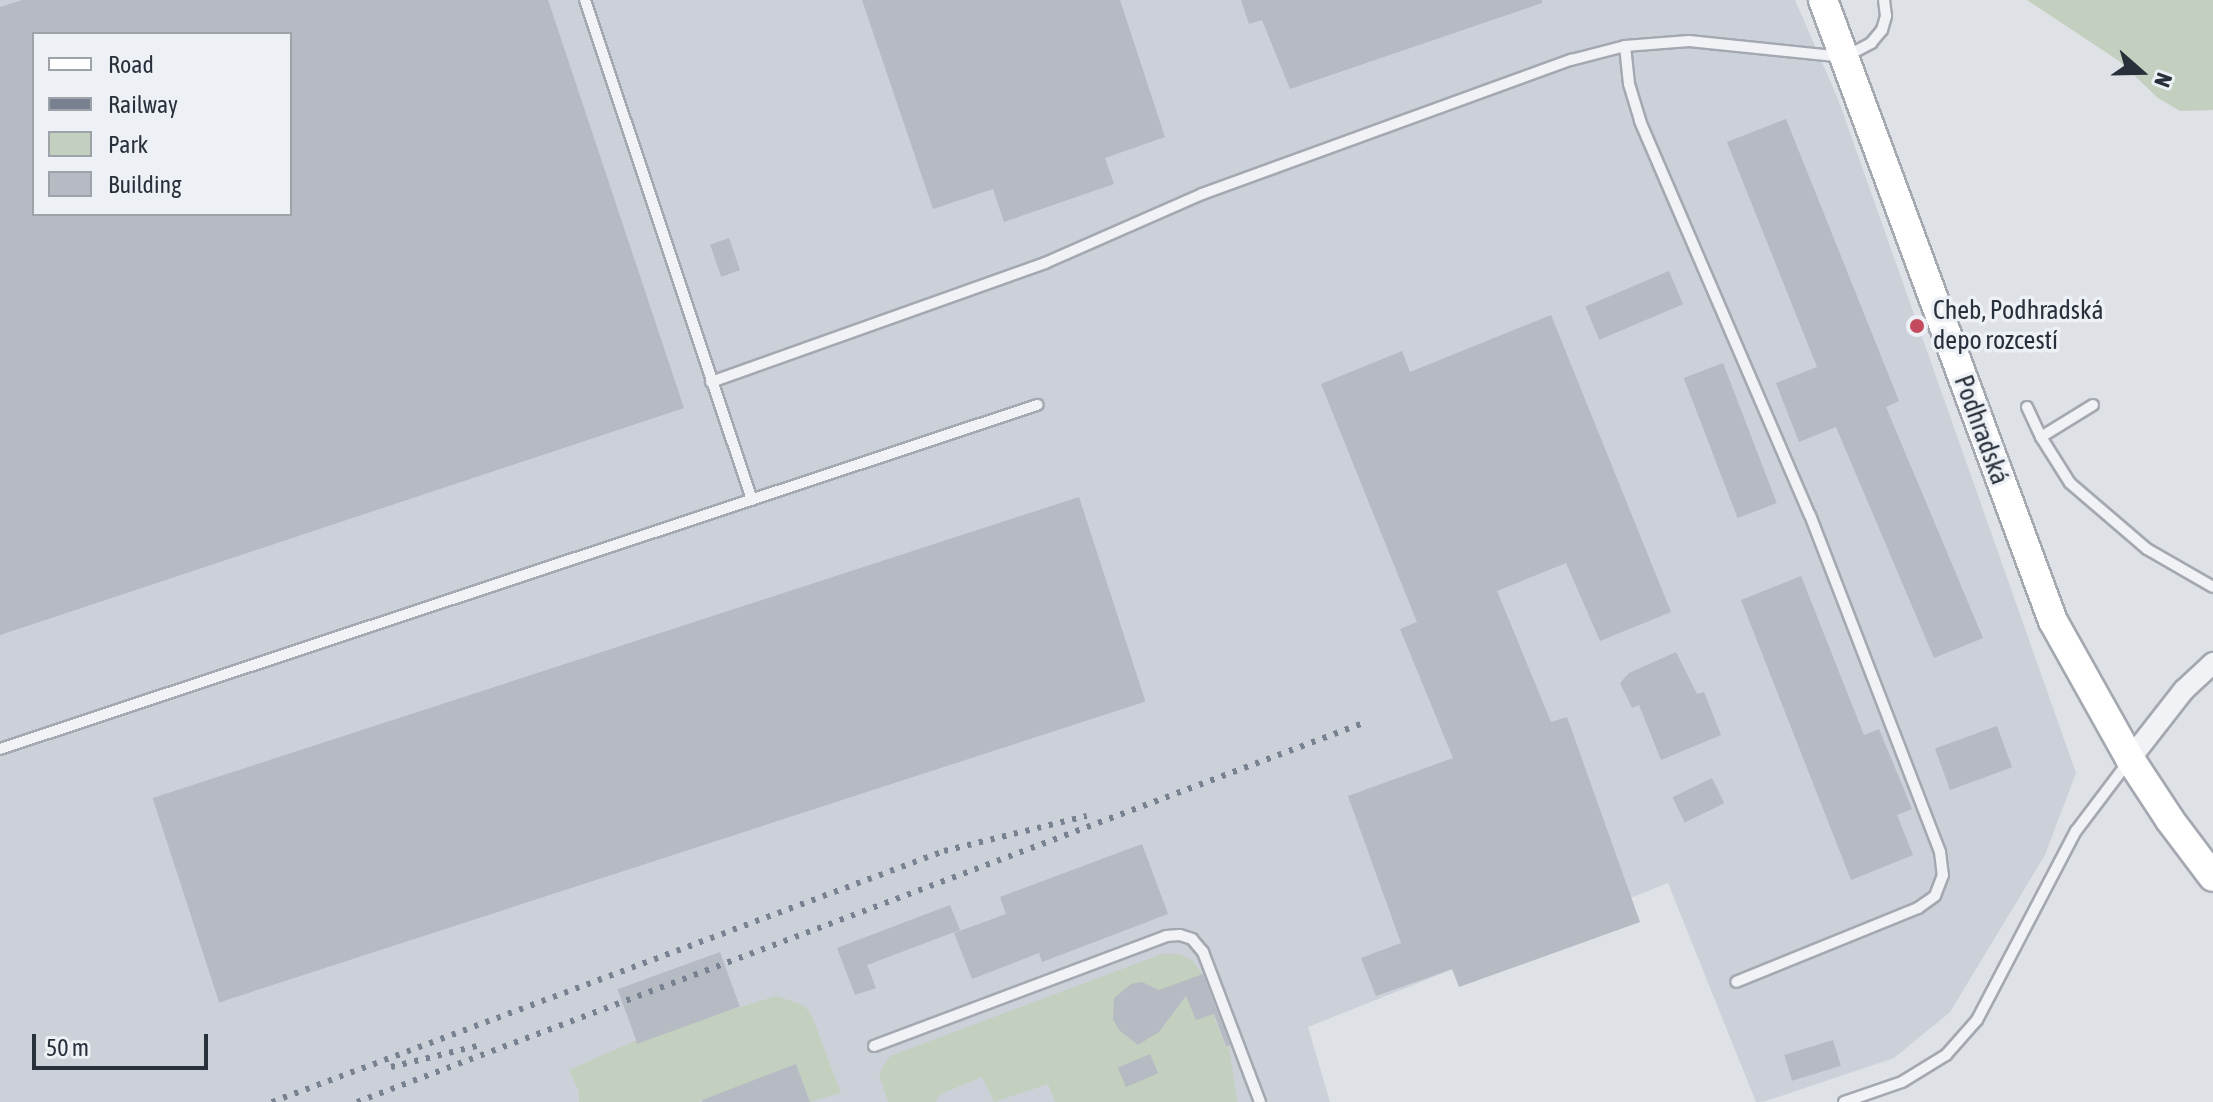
<!DOCTYPE html>
<meta charset="utf-8">
<style>
body{margin:0}
#map{position:relative;width:2213px;height:1102px;overflow:hidden;background:#dee1e6;font-family:"Asap Condensed",sans-serif}
div>[style]{position:absolute}
.built>*{inset:0;background:#ccd0d8}
.green>*{inset:0;background:#c4d0bf}
.building>*{inset:0;background:#b5bac3;transform-origin:0 0}
.roads{filter:drop-shadow(2px 0 #a4a8b0) drop-shadow(-2px 0 #a4a8b0) drop-shadow(0 2px #a4a8b0) drop-shadow(0 -2px #a4a8b0)}
.service>*{height:10px;margin:-5px;padding:0 5px;transform-origin:5px;border-radius:5px;background:#f0f2f5}
.minor>*{height:20px;margin:-10px;padding:0 10px;transform-origin:10px;border-radius:10px;background:#f0f2f5}
.secondary>*{height:28px;margin:-14px;padding:0 14px;transform-origin:14px;border-radius:14px;background:#fff}
.rail>*{height:6px;margin-top:-3px;transform-origin:0;background:repeating-linear-gradient(90deg,#78818f 0 4px,transparent 0 12px)}
.dots>*{width:22px;height:22px;translate:-50% -50%;box-sizing:border-box;border:4px solid #edf0f4;border-radius:50%}
span{translate:-50% -50%;white-space:nowrap;text-align:center;line-height:1.15;-webkit-text-stroke:7px #edf0f4;paint-order:stroke}
.poi-label{font-size:26px;color:#28303c}
.left{translate:0 -50%;text-align:left}
.street-label{font-size:26px;color:#28303c}
.legend{position:absolute;left:32px;top:32px;width:260px;height:184px;box-sizing:border-box;background:#edf0f4;border:2px solid #9ea3aa;margin:0;padding:10px 14px;list-style:none;font-size:24px;color:#28303c}
.legend li{display:flex;align-items:center;gap:16px;height:40px}
.legend b{width:40px;border:2px solid #9ea3aa}
.north{position:absolute;left:2101px;top:32px;width:80px;height:80px;-webkit-text-stroke:6px #edf0f4;paint-order:stroke;rotate:110deg;font-size:22px;font-weight:700;line-height:32px;text-align:center;color:#28303c}
.north::after{content:'';display:block;margin:auto;width:28px;height:36px;background:#28303c;clip-path:polygon(50% 0,100% 100%,50% 72%,0 100%)}
.scale{position:absolute;left:32px;top:1034px;width:176px;height:36px;box-sizing:border-box;border:4px solid #28303c;border-top:0;padding-left:10px;font-size:24px;line-height:28px;white-space:nowrap;color:#28303c;-webkit-text-stroke:6px #edf0f4;paint-order:stroke}
</style>
<div id="map">
<div class="built">
<i style="clip-path:polygon(evenodd,0 0,1795px 0,1838px 99px,2076px 773px,2045px 855px,1950px 1012px,1894px 1058px,1763px 1102px,1756px 1102px,1668px 883px,1308px 1027px,1330px 1102px,0 1102px,0 0,34px 34px,290px 34px,290px 214px,34px 214px,34px 34px)"></i>
</div>
<div class="green">
<i style="clip-path:polygon(2027px 0,2213px 0,2213px 110px,2180px 111px,2158px 98px,2119px 61px)"></i>
<i style="clip-path:polygon(1162px 954px,1179px 954px,1193px 961px,1202px 974px,1199px 976px,1225px 1045px,1229px 1045px,1237px 1102px,1055px 1102px,1048px 1084px,994px 1102px,982px 1077px,941px 1094px,935px 1102px,888px 1102px,879px 1074px,890px 1056px)"></i>
<i style="clip-path:polygon(776px 996px,803px 1005px,811px 1014px,841px 1093px,810px 1102px,796px 1064px,698px 1102px,579px 1102px,579px 1091px,569px 1070px,637px 1040px)"></i>
</div>
<div class="building">
<i style="clip-path:polygon(evenodd,22px 0,548px 0,684px 408px,0 635px,0 7px,22px 0,34px 34px,290px 34px,290px 214px,34px 214px,34px 34px)"></i>
<i style="clip-path:polygon(862px 0,1120px 0,1165px 137px,1105px 158px,1114px 184px,1004px 222px,993px 189px,933px 209px)"></i>
<i style="clip-path:polygon(1241px 0,1542px 0,1542px 3px,1290px 89px,1262px 20px,1249px 24px)"></i>
<i style="clip-path:polygon(1786px 119px,1899px 401px,1886px 407px,1983px 638px,1934px 658px,1836px 427px,1799px 442px,1776px 383px,1817px 367px,1727px 142px)"></i>
<i style="left:729px;top:238px;width:34px;height:20px;rotate:71deg"></i>
<i style="left:1669px;top:271px;width:36px;height:91px;rotate:67deg"></i>
<i style="clip-path:polygon(1551px 315px,1671px 612px,1600px 641px,1566px 563px,1497px 591px,1551px 722px,1567px 717px,1640px 922px,1459px 987px,1452px 969px,1376px 996px,1361px 958px,1401px 943px,1348px 796px,1453px 758px,1400px 629px,1417px 622px,1321px 384px,1402px 351px,1410px 372px)"></i>
<i style="left:1723px;top:363px;width:150px;height:42px;rotate:69deg"></i>
<i style="left:1079px;top:497px;width:215px;height:974px;rotate:72deg"></i>
<i style="clip-path:polygon(1801px 576px,1864px 735px,1879px 729px,1912px 809px,1897px 815px,1913px 855px,1851px 880px,1741px 600px)"></i>
<i style="clip-path:polygon(1676px 652px,1697px 694px,1704px 692px,1721px 735px,1661px 760px,1639px 705px,1632px 708px,1620px 683px,1629px 673px)"></i>
<i style="left:1997px;top:726px;width:44px;height:66px;rotate:70deg"></i>
<i style="left:1712px;top:778px;width:28px;height:44px;rotate:64deg"></i>
<i style="clip-path:polygon(1142px 844px,1168px 914px,1042px 962px,1039px 953px,972px 979px,954px 933px,1006px 914px,1000px 897px)"></i>
<i style="clip-path:polygon(950px 905px,960px 930px,867px 965px,876px 988px,855px 995px,837px 948px)"></i>
<i style="left:720px;top:952px;width:58px;height:109px;rotate:70deg"></i>
<i style="clip-path:polygon(1203px 974px,1230px 1045px,1226px 1046px,1214px 1014px,1196px 1020px,1186px 996px,1159px 1032px,1138px 1045px,1119px 1030px,1113px 1020px,1114px 998px,1131px 984px,1142px 982px,1159px 990px)"></i>
<i style="left:1833px;top:1040px;width:27px;height:51px;rotate:73deg"></i>
<i style="left:1150px;top:1054px;width:21px;height:35px;rotate:67deg"></i>
<i style="clip-path:polygon(796px 1064px,810px 1102px,702px 1102px,702px 1100px)"></i>
</div>
<div class="roads">
<div class="service">
<i style="left:585px;top:0;width:527px;rotate:71.53deg"></i>
<i style="left:1625px;top:46px;width:38px;rotate:84deg"></i>
<i style="left:1629px;top:84px;width:39px;rotate:73deg"></i>
<i style="left:1640px;top:121px;width:429px;rotate:66.7deg"></i>
<i style="left:1810px;top:515px;width:361px;rotate:68.9deg"></i>
<i style="left:1940px;top:852px;width:23px;rotate:83deg"></i>
<i style="left:1943px;top:875px;width:22px;rotate:111deg"></i>
<i style="left:1935px;top:896px;width:21px;rotate:145deg"></i>
<i style="left:1918px;top:908px;width:196px;rotate:157.9deg"></i>
<i style="left:711px;top:382px;width:355px;rotate:-19.6deg"></i>
<i style="left:1045px;top:263px;width:171px;rotate:-23.7deg"></i>
<i style="left:1202px;top:194px;width:393px;rotate:-20deg"></i>
<i style="left:1571px;top:60px;width:56px;rotate:-14.5deg"></i>
<i style="left:1625px;top:46px;width:64px;rotate:-4.5deg"></i>
<i style="left:1689px;top:41px;width:157px;rotate:5.9deg"></i>
<i style="left:1845px;top:57px;width:30px;rotate:-28deg"></i>
<i style="left:1871px;top:43px;width:17px;rotate:-50deg"></i>
<i style="left:1882px;top:30px;width:15px;rotate:-74deg"></i>
<i style="left:1886px;top:16px;width:16px;rotate:-97deg"></i>
<i style="left:2027px;top:407px;width:33px;rotate:65deg"></i>
<i style="left:2041px;top:437px;width:54px;rotate:57.8deg"></i>
<i style="left:2070px;top:483px;width:101px;rotate:40.6deg"></i>
<i style="left:2147px;top:549px;width:76px;rotate:29.9deg"></i>
<i style="left:2041px;top:437px;width:61px;rotate:-31.6deg"></i>
<i style="left:0;top:749px;width:1093px;rotate:-18.35deg"></i>
<i style="left:874px;top:1046px;width:312px;rotate:-20.6deg"></i>
<i style="left:1166px;top:936px;width:14px;rotate:-4deg"></i>
<i style="left:1180px;top:935px;width:13px;rotate:18deg"></i>
<i style="left:1192px;top:939px;width:17px;rotate:50deg"></i>
<i style="left:1203px;top:952px;width:160px;rotate:69.2deg"></i>
<i style="left:1844px;top:1102px;width:61px;rotate:-19deg"></i>
<i style="left:1902px;top:1082px;width:52px;rotate:-31.5deg"></i>
<i style="left:1946px;top:1055px;width:47px;rotate:-48.5deg"></i>
<i style="left:1977px;top:1020px;width:213px;rotate:-62.4deg"></i>
<i style="left:2076px;top:831px;width:88px;rotate:-52.9deg"></i>
</div>
<div class="minor">
<i style="left:2130px;top:759px;width:88px;rotate:-52deg"></i>
<i style="left:2184px;top:690px;width:40px;rotate:-43deg"></i>
</div>
<div class="secondary">
<i style="left:1823px;top:0;width:662px;rotate:69.68deg"></i>
<i style="left:2053px;top:621px;width:158px;rotate:60.8deg"></i>
<i style="left:2130px;top:759px;width:73px;rotate:56.7deg"></i>
<i style="left:2170px;top:820px;width:71px;rotate:53deg"></i>
</div>
</div>
<div class="rail">
<i style="left:391px;top:1067px;width:89px;rotate:-13.7deg"></i>
<i style="left:272px;top:1102px;width:717px;rotate:-20.48deg"></i>
<i style="left:944px;top:851px;width:147px;rotate:-13.8deg"></i>
<i style="left:357px;top:1102px;width:1075px;rotate:-20.64deg"></i>
</div>
<div class="dots">
<i style="left:1917px;top:326px;background:#c44a5e"></i>
</div>
<div class="poi-label">
<span class="left" style="left:1933px;top:326px">Cheb, Podhradská<br>depo rozcestí</span>
</div>
<div class="street-label">
<span style="left:1981px;top:430px;rotate:70deg">Podhradská</span>
</div>
<ul class="legend">
<li><b style="height:10px;background:#fff"></b>Road</li>
<li><b style="height:10px;background:#78818f"></b>Railway</li>
<li><b style="height:22px;background:#c4d0bf"></b>Park</li>
<li><b style="height:22px;background:#b5bac3"></b>Building</li>
</ul>
<div class="north">N</div>
<div class="scale">50 m</div>
</div>
